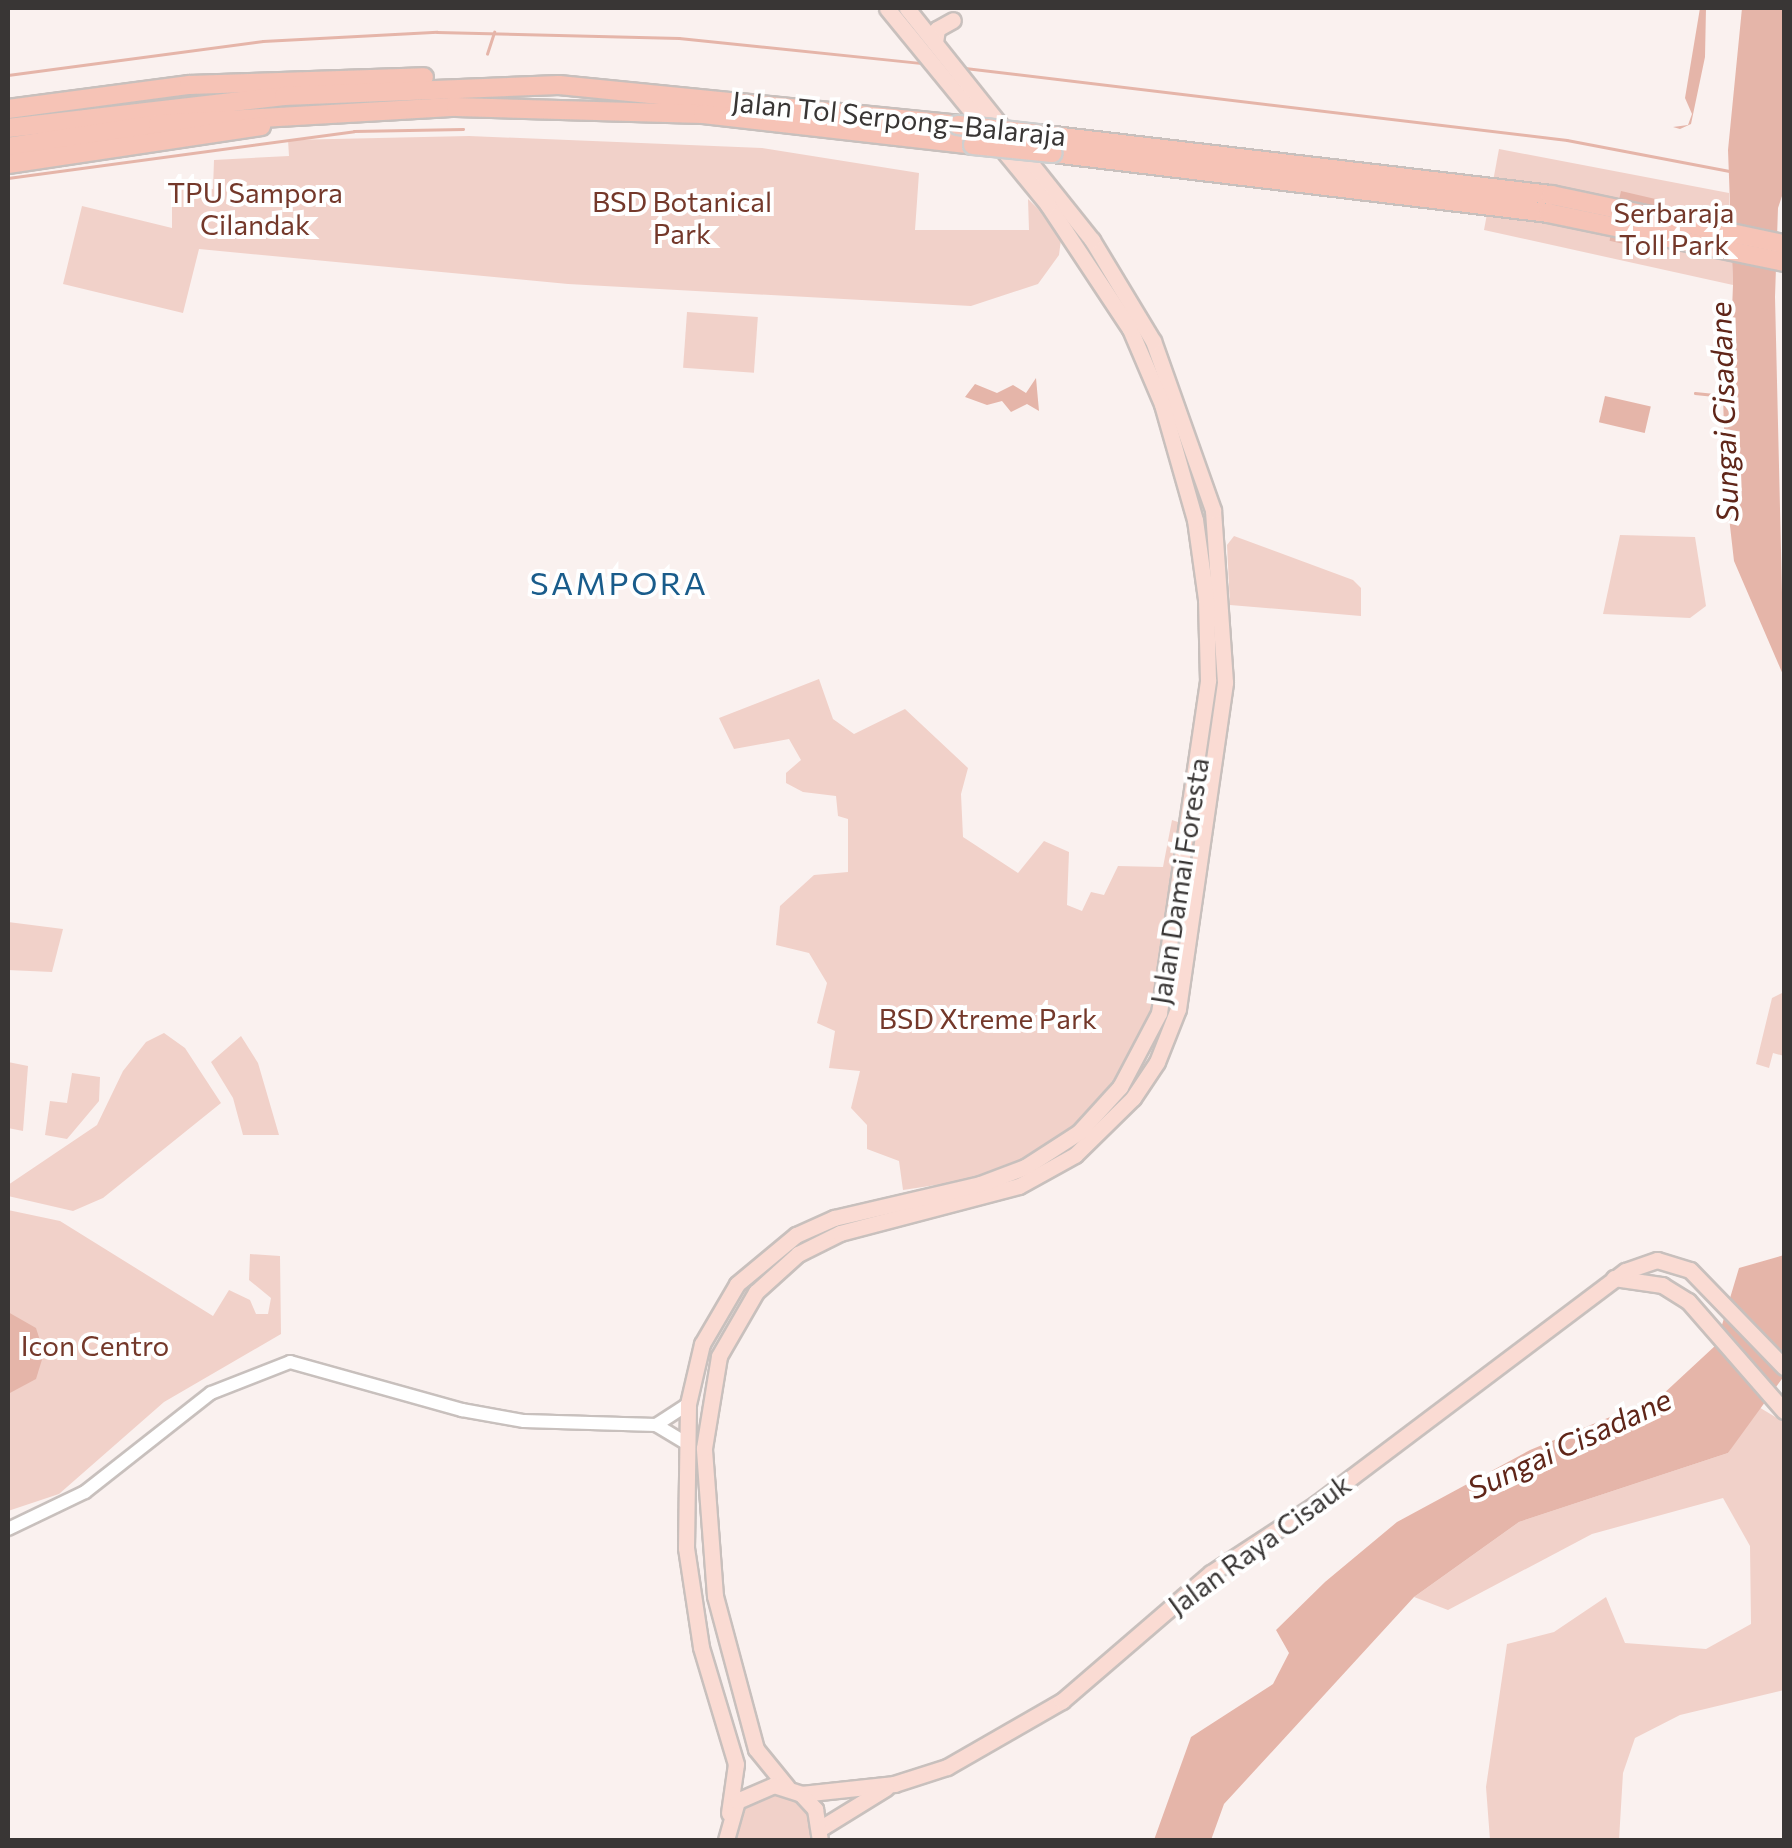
<!DOCTYPE html>
<meta charset="utf-8">
<style>
body{margin:0}
#map{position:relative;width:1792px;height:1848px;overflow:hidden;background:#faf1ef;font-family:Commissioner,sans-serif}
div>[style]{position:absolute}
.green>*{inset:0;background:#f1d1c9;transform-origin:0 0}
.water>*{inset:0;background:#e5b5a9;transform-origin:0 0}
.stream>*{height:2.5px;margin:-1.25px;padding:0 1.25px;transform-origin:1.25px;border-radius:1.25px;background:#e5b5a9}
.roads{filter:drop-shadow(2px 0 #c8c0bd) drop-shadow(-2px 0 #c8c0bd) drop-shadow(0 2px #c8c0bd) drop-shadow(0 -2px #c8c0bd)}
.minor>*{height:12px;margin:-6px;padding:0 6px;transform-origin:6px;border-radius:6px;background:#fff}
.major>*{height:15px;margin:-7.5px;padding:0 7.5px;transform-origin:7.5px;border-radius:7.5px;background:#fadbd3}
.highway>*{height:18px;margin:-9px;padding:0 9px;transform-origin:9px;border-radius:9px;background:#f6c3b6}
.bridges{filter:drop-shadow(2px 0 #cfcfcf) drop-shadow(-2px 0 #cfcfcf) drop-shadow(0 2px #cfcfcf) drop-shadow(0 -2px #cfcfcf)}
.highway-bridge>*{height:18px;margin:-9px;padding:0 9px;transform-origin:9px;border-radius:9px;background:#f6c3b6}
span{translate:-50% -50%;white-space:nowrap;text-align:center;line-height:1.15;-webkit-text-stroke:8px #fff;paint-order:stroke}
.street-label{font-size:28px;color:#393635}
.park-label{font-size:28px;color:#74382a}
.water-label{font-size:30px;color:#602619;font-style:italic}
.quarter-label{font-size:32px;color:#195c8b;letter-spacing:2.5px}
.frame{position:absolute;inset:0;border:10px solid #393635;pointer-events:none}
</style>
<div id="map">
<div class="green">
<i style="clip-path:polygon(469px 136px,762px 148px,919px 173px,915px 230px,1029px 230px,1028px 199px,1062px 232px,1059px 255px,1038px 284px,971px 306px,568px 284px,199px 249px,183px 313px,63px 284px,82px 206px,172px 228px,172px 190px,213px 189px,214px 160px,289px 156px,288px 140px)"></i>
<i style="clip-path:polygon(1499px 149px,1729px 193px,1733px 285px,1484px 230px)"></i>
<i style="left:687px;top:312px;width:71px;height:56px;rotate:4deg"></i>
<i style="clip-path:polygon(1620px 535px,1695px 537px,1706px 606px,1690px 618px,1603px 614px)"></i>
<i style="clip-path:polygon(1234px 536px,1353px 580px,1361px 588px,1361px 616px,1230px 605px,1227px 545px)"></i>
<i style="clip-path:polygon(819px 679px,833px 719px,854px 734px,905px 709px,968px 768px,961px 794px,963px 837px,1018px 873px,1044px 841px,1069px 852px,1067px 905px,1082px 911px,1091px 892px,1104px 895px,1118px 866px,1163px 867px,1172px 820px,1184px 824px,1162px 984px,1147px 1034px,1088px 1114px,1049px 1150px,989px 1177px,903px 1190px,899px 1161px,867px 1149px,867px 1125px,851px 1108px,860px 1071px,829px 1068px,835px 1031px,817px 1023px,827px 983px,809px 953px,776px 945px,780px 906px,814px 875px,848px 872px,848px 819px,838px 816px,836px 796px,803px 792px,786px 783px,786px 773px,801px 760px,789px 739px,734px 749px,719px 718px)"></i>
<i style="clip-path:polygon(8px 922px,63px 929px,52px 972px,8px 970px)"></i>
<i style="clip-path:polygon(1784px 992px,1784px 1056px,1773px 1053px,1769px 1068px,1756px 1064px,1772px 998px)"></i>
<i style="clip-path:polygon(164px 1033px,185px 1048px,221px 1103px,103px 1198px,73px 1211px,8px 1196px,8px 1185px,97px 1125px,123px 1071px,146px 1042px)"></i>
<i style="clip-path:polygon(241px 1036px,258px 1063px,279px 1135px,243px 1135px,233px 1098px,211px 1062px)"></i>
<i style="clip-path:polygon(8px 1062px,28px 1066px,23px 1131px,8px 1128px)"></i>
<i style="clip-path:polygon(72px 1073px,100px 1077px,99px 1101px,67px 1139px,45px 1135px,50px 1101px,67px 1103px)"></i>
<i style="clip-path:polygon(8px 1210px,60px 1221px,213px 1316px,229px 1290px,250px 1300px,256px 1314px,268px 1314px,271px 1298px,249px 1280px,250px 1254px,280px 1256px,281px 1334px,164px 1402px,59px 1494px,8px 1511px)"></i>
<i style="clip-path:polygon(1757px 1406px,1784px 1422px,1784px 1690px,1680px 1715px,1635px 1738px,1623px 1773px,1619px 1840px,1490px 1840px,1486px 1787px,1507px 1644px,1554px 1632px,1606px 1597px,1625px 1643px,1706px 1649px,1751px 1624px,1750px 1546px,1723px 1498px,1592px 1534px,1448px 1610px,1414px 1597px,1519px 1522px,1728px 1453px)"></i>
<i style="clip-path:polygon(767px 1793px,796px 1798px,807px 1808px,815px 1840px,732px 1840px,742px 1807px)"></i>
</div>
<div class="water">
<i style="clip-path:polygon(1700px 8px,1706px 8px,1705px 57px,1691px 124px,1680px 129px,1673px 127px,1688px 125px,1692px 114px,1685px 98px)"></i>
<i style="clip-path:polygon(1742px 8px,1784px 8px,1784px 190px,1778px 208px,1775px 297px,1784px 677px,1734px 561px,1726px 491px,1722px 366px,1730px 360px,1733px 285px,1728px 150px)"></i>
<i style="left:1621px;top:191px;width:43px;height:51px;rotate:13deg"></i>
<i style="clip-path:polygon(1036px 378px,1039px 411px,1027px 404px,1011px 412px,1002px 401px,987px 405px,965px 397px,975px 384px,997px 393px,1013px 385px,1026px 393px)"></i>
<i style="left:1605px;top:396px;width:47px;height:27px;rotate:13deg"></i>
<i style="clip-path:polygon(1784px 1255px,1784px 1376px,1728px 1453px,1519px 1522px,1414px 1597px,1224px 1804px,1211px 1840px,1154px 1840px,1191px 1737px,1273px 1684px,1289px 1653px,1276px 1630px,1325px 1582px,1397px 1522px,1530px 1450px,1661px 1396px,1716px 1345px,1739px 1268px)"></i>
<i style="clip-path:polygon(8px 1312px,36px 1328px,44px 1353px,36px 1379px,8px 1394px)"></i>
</div>
<div class="stream">
<i style="left:487px;top:54px;width:23px;rotate:-72deg"></i>
<i style="left:965px;top:68px;width:606px;rotate:6.82deg"></i>
<i style="left:1567px;top:140px;width:165px;rotate:10.8deg"></i>
<i style="left:8px;top:75px;width:257px;rotate:-7.6deg"></i>
<i style="left:263px;top:41px;width:174px;rotate:-3deg"></i>
<i style="left:437px;top:32px;width:242px;rotate:1.4deg"></i>
<i style="left:679px;top:38px;width:244px;rotate:5.9deg"></i>
<i style="left:8px;top:178px;width:349px;rotate:-7.7deg"></i>
<i style="left:354px;top:131px;width:109px;rotate:-1.1deg"></i>
<i style="left:1695px;top:393px;width:29px;rotate:6deg"></i>
</div>
<div class="roads">
<div class="minor">
<i style="left:656px;top:1425px;width:38px;rotate:-33deg"></i>
<i style="left:8px;top:1529px;width:85px;rotate:-25.7deg"></i>
<i style="left:85px;top:1492px;width:160px;rotate:-38.2deg"></i>
<i style="left:211px;top:1393px;width:85px;rotate:-21.4deg"></i>
<i style="left:290px;top:1362px;width:179px;rotate:15.6deg"></i>
<i style="left:462px;top:1410px;width:63px;rotate:10.1deg"></i>
<i style="left:524px;top:1421px;width:132px;rotate:1.7deg"></i>
<i style="left:656px;top:1425px;width:35px;rotate:31deg"></i>
</div>
<div class="major">
<i style="left:935px;top:42px;width:13px;rotate:-81deg"></i>
<i style="left:937px;top:29px;width:18px;rotate:-29deg"></i>
<i style="left:1614px;top:1278px;width:49px;rotate:8.3deg"></i>
<i style="left:1662px;top:1285px;width:31px;rotate:32deg"></i>
<i style="left:1688px;top:1301px;width:146px;rotate:48.9deg"></i>
<i style="left:787px;top:1787px;width:49px;rotate:-129.2deg"></i>
<i style="left:756px;top:1749px;width:158px;rotate:-105deg"></i>
<i style="left:715px;top:1596px;width:148px;rotate:-94.3deg"></i>
<i style="left:704px;top:1448px;width:93px;rotate:-80.7deg"></i>
<i style="left:719px;top:1356px;width:74px;rotate:-60deg"></i>
<i style="left:756px;top:1292px;width:57px;rotate:-42.1deg"></i>
<i style="left:798px;top:1254px;width:47px;rotate:-26.6deg"></i>
<i style="left:840px;top:1233px;width:185px;rotate:-14.7deg"></i>
<i style="left:1019px;top:1186px;width:64px;rotate:-29deg"></i>
<i style="left:1075px;top:1155px;width:81px;rotate:-44.5deg"></i>
<i style="left:1133px;top:1098px;width:43px;rotate:-56.3deg"></i>
<i style="left:1157px;top:1062px;width:57px;rotate:-68.4deg"></i>
<i style="left:1178px;top:1009px;width:330px;rotate:-81.8deg"></i>
<i style="left:1225px;top:682px;width:172px;rotate:-94deg"></i>
<i style="left:1213px;top:510px;width:179px;rotate:-109.5deg"></i>
<i style="left:1153px;top:341px;width:118px;rotate:-121.1deg"></i>
<i style="left:1092px;top:240px;width:297px;rotate:-128.6deg"></i>
<i style="left:801px;top:1794px;width:94px;rotate:-6.1deg"></i>
<i style="left:894px;top:1784px;width:56px;rotate:-17.8deg"></i>
<i style="left:947px;top:1767px;width:133px;rotate:-29.9deg"></i>
<i style="left:1062px;top:1701px;width:196px;rotate:-40.7deg"></i>
<i style="left:1211px;top:1573px;width:126px;rotate:-33.3deg"></i>
<i style="left:1316px;top:1504px;width:387px;rotate:-37deg"></i>
<i style="left:1625px;top:1271px;width:34px;rotate:-19deg"></i>
<i style="left:1657px;top:1260px;width:34px;rotate:17deg"></i>
<i style="left:1690px;top:1270px;width:135px;rotate:45.9deg"></i>
<i style="left:729px;top:1813px;width:49px;rotate:-81.9deg"></i>
<i style="left:736px;top:1764px;width:122px;rotate:-106.7deg"></i>
<i style="left:701px;top:1647px;width:100px;rotate:-98.6deg"></i>
<i style="left:686px;top:1548px;width:144px;rotate:-89.2deg"></i>
<i style="left:688px;top:1404px;width:62px;rotate:-76.9deg"></i>
<i style="left:702px;top:1344px;width:69px;rotate:-59.7deg"></i>
<i style="left:737px;top:1284px;width:77px;rotate:-39.7deg"></i>
<i style="left:796px;top:1235px;width:42px;rotate:-24.1deg"></i>
<i style="left:834px;top:1218px;width:150px;rotate:-13.1deg"></i>
<i style="left:980px;top:1184px;width:48px;rotate:-20.7deg"></i>
<i style="left:1025px;top:1167px;width:64px;rotate:-32.9deg"></i>
<i style="left:1079px;top:1132px;width:61px;rotate:-47.7deg"></i>
<i style="left:1120px;top:1087px;width:84px;rotate:-62.2deg"></i>
<i style="left:1159px;top:1013px;width:337px;rotate:-81.6deg"></i>
<i style="left:1208px;top:680px;width:81px;rotate:-91.4deg"></i>
<i style="left:1206px;top:599px;width:80px;rotate:-97.9deg"></i>
<i style="left:1195px;top:520px;width:121px;rotate:-105.9deg"></i>
<i style="left:1162px;top:404px;width:82px;rotate:-113.1deg"></i>
<i style="left:1130px;top:329px;width:149px;rotate:-123.5deg"></i>
<i style="left:1048px;top:205px;width:254px;rotate:-129.3deg"></i>
<i style="left:821px;top:1828px;width:76px;rotate:-31.6deg"></i>
<i style="left:726px;top:1840px;width:41px;rotate:-74.2deg"></i>
<i style="left:737px;top:1801px;width:40px;rotate:-23.4deg"></i>
<i style="left:774px;top:1785px;width:28px;rotate:18deg"></i>
<i style="left:801px;top:1794px;width:21px;rotate:47deg"></i>
<i style="left:815px;top:1809px;width:31px;rotate:81deg"></i>
</div>
<div class="highway">
<i style="left:8px;top:109px;width:183px;rotate:-7.6deg"></i>
<i style="left:189px;top:85px;width:235px;rotate:-1.9deg"></i>
<i style="left:8px;top:128px;width:278px;rotate:-6.6deg"></i>
<i style="left:284px;top:96px;width:275px;rotate:-2.3deg"></i>
<i style="left:559px;top:85px;width:401px;rotate:5.7deg"></i>
<i style="left:1037px;top:134px;width:518px;rotate:6.77deg"></i>
<i style="left:1551px;top:195px;width:238px;rotate:11.9deg"></i>
<i style="left:8px;top:147px;width:152px;rotate:-8.7deg"></i>
<i style="left:158px;top:124px;width:298px;rotate:-3.3deg"></i>
<i style="left:456px;top:107px;width:247px;rotate:1.6deg"></i>
<i style="left:703px;top:114px;width:272px;rotate:6.5deg"></i>
<i style="left:1053px;top:153px;width:499px;rotate:6.9deg"></i>
<i style="left:1548px;top:213px;width:241px;rotate:11.7deg"></i>
<i style="left:8px;top:164px;width:256px;rotate:-8.5deg"></i>
</div>
</div>
<div class="bridges">
<div class="highway-bridge">
<i style="left:958px;top:125px;width:80px;rotate:6.5deg"></i>
<i style="left:973px;top:145px;width:80px;rotate:5.7deg"></i>
</div>
</div>
<div class="street-label">
<span style="left:899px;top:118px;rotate:6deg">Jalan Tol Serpong–Balaraja</span>
<span style="left:1179px;top:881px;rotate:-81deg">Jalan Damai Foresta</span>
<span style="left:1259px;top:1544px;rotate:-36deg">Jalan Raya Cisauk</span>
</div>
<div class="park-label">
<span style="left:255px;top:208px">TPU Sampora<br>Cilandak</span>
<span style="left:682px;top:217px">BSD Botanical<br>Park</span>
<span style="left:1674px;top:228px">Serbaraja<br>Toll Park</span>
<span style="left:988px;top:1018px">BSD Xtreme Park</span>
<span style="left:95px;top:1345px">Icon Centro</span>
</div>
<div class="water-label">
<span style="left:1723px;top:412px;rotate:-92deg">Sungai Cisadane</span>
<span style="left:1569px;top:1443px;rotate:-25deg">Sungai Cisadane</span>
</div>
<div class="quarter-label">
<span style="left:619px;top:582px">SAMPORA</span>
</div>
<div class="frame"></div>
</div>
